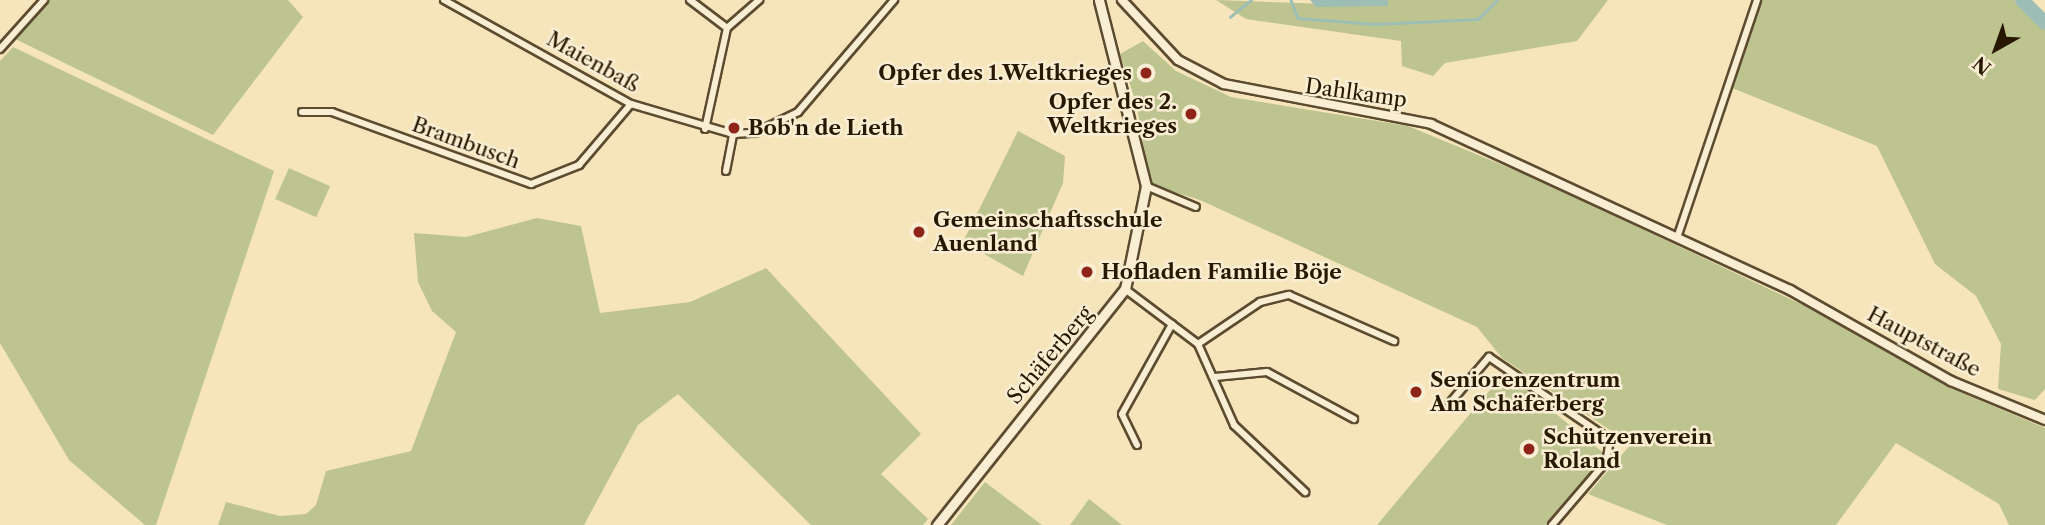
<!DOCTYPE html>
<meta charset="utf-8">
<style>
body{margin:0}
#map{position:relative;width:2045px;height:525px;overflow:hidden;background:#f6e5bb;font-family:"Libre Caslon Text",serif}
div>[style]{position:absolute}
.green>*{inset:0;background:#bdc490;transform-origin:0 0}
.water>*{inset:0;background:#9dbeb4}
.stream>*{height:2.5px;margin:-1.25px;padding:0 1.25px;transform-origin:1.25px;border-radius:1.25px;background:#9dbeb4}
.river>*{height:14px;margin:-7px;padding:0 7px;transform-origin:7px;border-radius:7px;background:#9dbeb4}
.roads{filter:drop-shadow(2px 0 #5c4b2f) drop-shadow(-2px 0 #5c4b2f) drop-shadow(0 2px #5c4b2f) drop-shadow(0 -2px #5c4b2f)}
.minor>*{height:6px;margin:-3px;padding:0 3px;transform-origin:3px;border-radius:3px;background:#f9eed3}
.tertiary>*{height:8px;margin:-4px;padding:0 4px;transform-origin:4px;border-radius:4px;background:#f9eed3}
.secondary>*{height:9px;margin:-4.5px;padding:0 4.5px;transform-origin:4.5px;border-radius:4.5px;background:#f9eed3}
.dots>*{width:19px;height:19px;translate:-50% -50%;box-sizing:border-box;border:4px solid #f9eed3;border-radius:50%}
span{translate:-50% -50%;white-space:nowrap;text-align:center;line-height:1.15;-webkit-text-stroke:5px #f9eed3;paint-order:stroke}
.street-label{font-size:21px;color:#291800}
.poi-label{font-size:21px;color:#291800;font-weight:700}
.right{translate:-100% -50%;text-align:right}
.left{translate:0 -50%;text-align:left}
.north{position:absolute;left:1961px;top:14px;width:70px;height:70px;-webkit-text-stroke:5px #f9eed3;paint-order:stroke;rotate:220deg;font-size:19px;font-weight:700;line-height:28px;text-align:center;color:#291800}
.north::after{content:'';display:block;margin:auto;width:24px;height:32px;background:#291800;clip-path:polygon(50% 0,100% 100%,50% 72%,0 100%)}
</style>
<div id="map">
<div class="green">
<i style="clip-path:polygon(47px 0,288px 0,303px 17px,213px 135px,11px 37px)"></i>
<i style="clip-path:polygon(1216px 0,1388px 6px,1388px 0,1608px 0,1577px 41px,1445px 63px,1433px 76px,1402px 66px,1401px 41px,1246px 19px)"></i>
<i style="clip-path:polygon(1761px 0,2020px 0,2045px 25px,2045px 389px,2035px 400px,1998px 389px,2001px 344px,1976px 296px,1935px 264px,1877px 146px,1732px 88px)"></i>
<i style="clip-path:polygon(1143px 41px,1176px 71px,1231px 97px,1408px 126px,1534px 178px,1839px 322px,1948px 387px,2045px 428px,2045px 525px,2009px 525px,1999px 504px,1896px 443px,1836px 525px,1667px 525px,1588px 494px,1631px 444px,1502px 358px,1477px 327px,1200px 200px,1149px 184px,1137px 106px,1120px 54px)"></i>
<i style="clip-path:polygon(13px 47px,274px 171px,156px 525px,145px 525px,69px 460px,0 343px,0 61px)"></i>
<i style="clip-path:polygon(1018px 131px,1065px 156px,1063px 183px,1023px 276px,963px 242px)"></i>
<i style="left:289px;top:168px;width:45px;height:34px;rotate:24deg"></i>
<i style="clip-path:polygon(537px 218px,581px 226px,600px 313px,690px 302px,766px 268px,921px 434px,881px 474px,928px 519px,923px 525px,811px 525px,678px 394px,638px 425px,584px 525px,218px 525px,226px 502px,280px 516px,306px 514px,316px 505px,326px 471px,411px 451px,456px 332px,432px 311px,418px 282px,414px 233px,466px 237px)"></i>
<i style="clip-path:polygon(1505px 372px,1606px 455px,1547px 525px,1377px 525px)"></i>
<i style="clip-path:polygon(985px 482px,1042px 525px,951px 525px)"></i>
<i style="clip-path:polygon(1089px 499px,1122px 525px,1070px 525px)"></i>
</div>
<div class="water">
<i style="clip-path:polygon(1310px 0,1388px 0,1388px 6px,1316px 7px)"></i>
</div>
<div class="stream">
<i style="left:1291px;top:0;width:19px;rotate:69deg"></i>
<i style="left:1298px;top:18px;width:77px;rotate:4.5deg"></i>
<i style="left:1375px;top:24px;width:103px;rotate:-2.8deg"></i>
<i style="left:1478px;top:19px;width:27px;rotate:-45deg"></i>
<i style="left:1230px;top:17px;width:27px;rotate:-39deg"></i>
</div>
<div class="river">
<i style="left:2022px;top:0;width:33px;rotate:45deg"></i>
</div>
<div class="roads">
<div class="minor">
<i style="left:444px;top:0;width:214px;rotate:29.1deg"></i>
<i style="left:631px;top:104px;width:106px;rotate:16.4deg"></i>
<i style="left:733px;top:134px;width:22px;rotate:-3deg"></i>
<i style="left:755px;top:133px;width:48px;rotate:-26deg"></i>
<i style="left:798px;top:112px;width:148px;rotate:-49.4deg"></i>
<i style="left:690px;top:0;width:46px;rotate:37.1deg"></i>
<i style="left:727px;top:28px;width:43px;rotate:-41.2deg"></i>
<i style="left:0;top:49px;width:66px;rotate:-48.1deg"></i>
<i style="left:302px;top:112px;width:30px"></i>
<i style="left:332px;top:112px;width:212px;rotate:19.9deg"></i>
<i style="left:531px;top:184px;width:52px;rotate:-21.6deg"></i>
<i style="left:579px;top:165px;width:80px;rotate:-49.6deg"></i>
<i style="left:705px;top:129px;width:103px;rotate:-77.7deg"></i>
<i style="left:726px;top:171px;width:38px;rotate:-79deg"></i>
<i style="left:1146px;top:186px;width:54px;rotate:22.8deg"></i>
<i style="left:1677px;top:238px;width:251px;rotate:-71.4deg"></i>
<i style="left:1125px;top:289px;width:91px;rotate:37deg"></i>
<i style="left:1198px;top:344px;width:89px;rotate:66deg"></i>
<i style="left:1234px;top:425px;width:98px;rotate:43.3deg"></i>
<i style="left:1198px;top:344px;width:75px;rotate:-34.1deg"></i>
<i style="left:1260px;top:302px;width:30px;rotate:-14deg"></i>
<i style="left:1289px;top:295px;width:115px;rotate:23.7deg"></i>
<i style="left:1215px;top:377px;width:52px;rotate:-5.5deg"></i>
<i style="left:1267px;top:372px;width:99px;rotate:28.4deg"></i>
<i style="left:1449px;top:404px;width:62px;rotate:-49.6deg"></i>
<i style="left:1489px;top:357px;width:147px;rotate:34.4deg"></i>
<i style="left:1610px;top:440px;width:22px;rotate:100deg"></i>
<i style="left:1606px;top:462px;width:83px;rotate:130.6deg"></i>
<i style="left:1137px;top:445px;width:34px;rotate:-116deg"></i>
<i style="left:1122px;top:414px;width:103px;rotate:-60.9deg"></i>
</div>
<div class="tertiary">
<i style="left:1122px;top:0;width:82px;rotate:47deg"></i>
<i style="left:1178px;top:60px;width:52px;rotate:27.6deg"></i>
<i style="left:1224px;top:84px;width:211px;rotate:10.9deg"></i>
<i style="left:1431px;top:124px;width:396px;rotate:24.8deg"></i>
<i style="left:1790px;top:290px;width:185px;rotate:29.5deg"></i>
<i style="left:1951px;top:381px;width:102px;rotate:22.5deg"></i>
</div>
<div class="secondary">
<i style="left:937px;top:525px;width:302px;rotate:-51.5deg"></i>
<i style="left:1125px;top:289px;width:105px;rotate:-78.5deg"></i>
<i style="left:1146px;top:186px;width:192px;rotate:-104.2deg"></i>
</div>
</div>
<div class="dots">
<i style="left:1146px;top:73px;background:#8f2418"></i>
<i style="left:1191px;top:114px;background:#8f2418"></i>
<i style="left:734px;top:128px;background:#8f2418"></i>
<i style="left:919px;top:232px;background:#8f2418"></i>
<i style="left:1087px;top:272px;background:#8f2418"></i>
<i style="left:1416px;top:392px;background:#8f2418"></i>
<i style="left:1529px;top:449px;background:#8f2418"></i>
</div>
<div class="street-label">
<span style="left:593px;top:62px;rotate:29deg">Maienbaß</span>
<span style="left:1356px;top:93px;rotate:8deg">Dahlkamp</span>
<span style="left:466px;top:143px;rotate:20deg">Brambusch</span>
<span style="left:1924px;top:342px;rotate:28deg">Hauptstraße</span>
<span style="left:1050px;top:355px;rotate:-50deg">Schäferberg</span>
</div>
<div class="poi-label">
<span class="right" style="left:1132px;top:73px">Opfer des 1.Weltkrieges</span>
<span class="right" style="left:1177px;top:114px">Opfer des 2.<br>Weltkrieges</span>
<span class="left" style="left:748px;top:128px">Bob'n de Lieth</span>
<span class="left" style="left:933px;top:232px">Gemeinschaftsschule<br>Auenland</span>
<span class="left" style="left:1101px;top:272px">Hofladen Familie Böje</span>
<span class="left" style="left:1430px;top:392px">Seniorenzentrum<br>Am Schäferberg</span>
<span class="left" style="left:1543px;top:449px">Schützenverein<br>Roland</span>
</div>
<div class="north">N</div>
</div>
